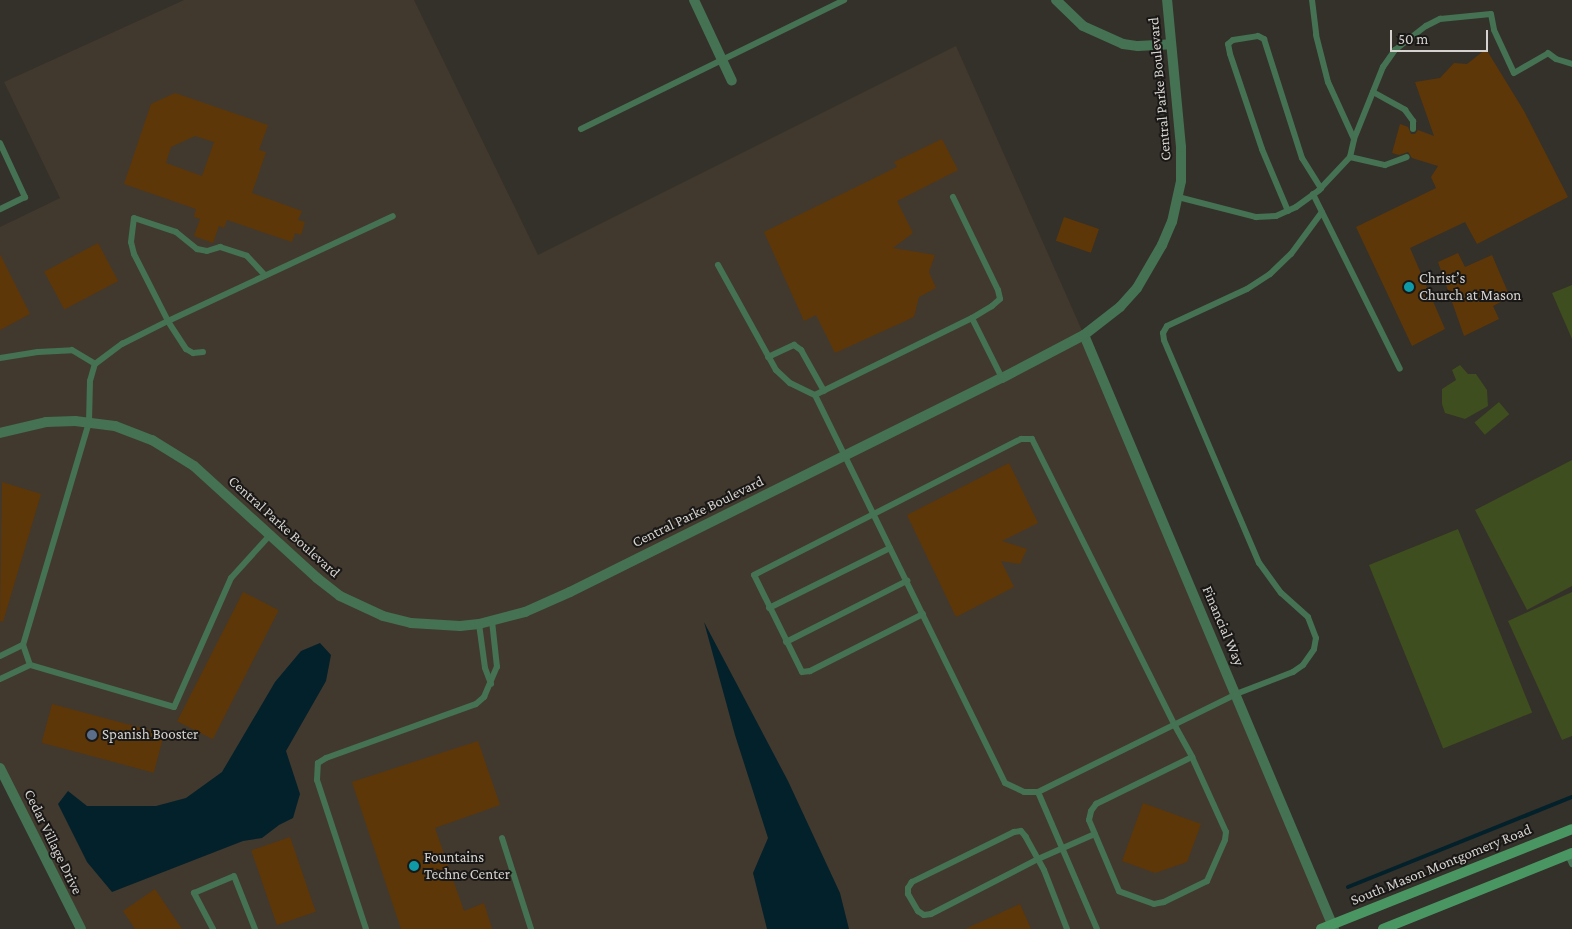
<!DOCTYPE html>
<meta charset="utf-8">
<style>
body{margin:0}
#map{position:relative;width:1572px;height:929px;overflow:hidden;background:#34302a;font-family:"Crimson Pro",serif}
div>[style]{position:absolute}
.built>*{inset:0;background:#41382e}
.green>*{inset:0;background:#3e4e1e;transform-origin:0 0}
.water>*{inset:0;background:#03212b}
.stream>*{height:4px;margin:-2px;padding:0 2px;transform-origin:2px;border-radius:2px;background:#03212b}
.building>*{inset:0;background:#5e3708;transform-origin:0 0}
.lane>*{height:6px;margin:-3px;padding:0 3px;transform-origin:3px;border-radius:3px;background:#447252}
.street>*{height:10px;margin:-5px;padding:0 5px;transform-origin:5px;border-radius:5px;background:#447252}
.secondary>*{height:10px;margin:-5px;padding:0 5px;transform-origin:5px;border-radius:5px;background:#499663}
.dots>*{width:14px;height:14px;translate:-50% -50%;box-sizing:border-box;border:2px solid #1a1816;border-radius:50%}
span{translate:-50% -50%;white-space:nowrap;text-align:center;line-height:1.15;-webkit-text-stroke:4px #1a1816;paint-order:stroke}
.street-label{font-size:15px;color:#d5d2cf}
.poi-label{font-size:15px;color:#d5d2cf}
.left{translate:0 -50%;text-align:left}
.scale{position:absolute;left:1390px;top:30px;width:98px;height:22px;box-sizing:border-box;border:2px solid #d5d2cf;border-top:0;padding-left:6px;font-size:15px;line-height:18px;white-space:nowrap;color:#d5d2cf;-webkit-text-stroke:4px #1a1816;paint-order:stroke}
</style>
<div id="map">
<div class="built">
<i style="clip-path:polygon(184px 0,414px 0,538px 255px,956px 46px,1084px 335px,1332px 925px,1321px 929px,81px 929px,0 768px,0 227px,60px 198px,4px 82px)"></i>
</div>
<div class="green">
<i style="clip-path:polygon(1572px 285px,1572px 339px,1552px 293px)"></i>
<i style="clip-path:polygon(1460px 365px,1468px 374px,1476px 374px,1487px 390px,1488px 406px,1465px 419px,1445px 413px,1442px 404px,1442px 389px,1456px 380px,1452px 370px)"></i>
<i style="left:1499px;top:402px;width:16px;height:32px;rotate:50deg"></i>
<i style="clip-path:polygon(1572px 460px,1572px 586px,1527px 610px,1475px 510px)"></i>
<i style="left:1458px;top:529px;width:198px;height:96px;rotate:68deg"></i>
<i style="clip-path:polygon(1572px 592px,1572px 736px,1562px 740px,1508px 621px)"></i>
</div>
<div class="water">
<i style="clip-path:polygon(704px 622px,788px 781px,840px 893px,849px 929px,767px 929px,753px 873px,768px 838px,735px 735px)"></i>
<i style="clip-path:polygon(320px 643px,331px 655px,326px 681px,286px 751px,300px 794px,293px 818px,279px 825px,262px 838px,243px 841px,112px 892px,87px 862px,58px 804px,68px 791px,87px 806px,156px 806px,186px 798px,222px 772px,275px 682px,301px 651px)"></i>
</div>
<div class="stream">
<i style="left:1348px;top:887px;width:241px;rotate:-21.9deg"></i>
</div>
<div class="building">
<i style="clip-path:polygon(1486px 49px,1524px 111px,1568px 197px,1477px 244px,1465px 222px,1410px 248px,1445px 329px,1412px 346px,1356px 227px,1436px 188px,1431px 177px,1438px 166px,1412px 158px,1408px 152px,1399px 155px,1392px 153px,1400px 124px,1408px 127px,1411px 134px,1415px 134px,1418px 130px,1434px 136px,1415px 82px,1440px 78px,1454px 63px,1467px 64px)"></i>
<i style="clip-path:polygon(evenodd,175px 93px,268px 125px,259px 150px,266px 152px,252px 193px,302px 211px,298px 220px,305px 222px,301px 235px,295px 233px,292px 242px,227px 220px,224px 228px,219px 226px,213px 243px,194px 236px,200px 219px,194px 217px,196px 209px,124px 184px,151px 104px,175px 93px,195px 136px,214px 142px,202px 176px,166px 163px,171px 147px,195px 136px)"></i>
<i style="clip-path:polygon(942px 139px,958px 170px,897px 201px,913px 233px,893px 248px,935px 255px,929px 272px,936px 288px,919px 297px,914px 317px,835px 353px,816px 315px,804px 321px,764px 232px,897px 167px,894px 162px)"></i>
<i style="left:1064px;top:217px;width:37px;height:25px;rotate:19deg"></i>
<i style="left:98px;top:243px;width:43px;height:61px;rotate:62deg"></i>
<i style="clip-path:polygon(1458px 253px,1465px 267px,1492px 255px,1510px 297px,1493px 306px,1499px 319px,1464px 336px,1438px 262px)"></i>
<i style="clip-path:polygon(0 254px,30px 314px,0 330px)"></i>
<i style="clip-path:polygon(1009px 463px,1038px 523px,1002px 541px,1027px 549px,1020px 564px,1001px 561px,1014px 587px,956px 617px,907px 515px)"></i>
<i style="clip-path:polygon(2px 482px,41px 494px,3px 622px,0 621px)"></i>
<i style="left:243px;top:592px;width:40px;height:145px;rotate:27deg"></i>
<i style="left:52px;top:704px;width:116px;height:40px;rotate:15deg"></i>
<i style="clip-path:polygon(478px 741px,500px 805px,435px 828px,464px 911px,484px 903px,492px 929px,401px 929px,352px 782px)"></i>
<i style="clip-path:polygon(1143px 803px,1201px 824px,1187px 862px,1155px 873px,1122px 861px)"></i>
<i style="left:290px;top:837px;width:79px;height:41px;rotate:71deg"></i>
<i style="clip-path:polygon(155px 889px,182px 929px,135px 929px,123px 911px)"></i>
<i style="clip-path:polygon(1020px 904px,1031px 929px,965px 929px)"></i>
</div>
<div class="lane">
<i style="left:1312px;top:0;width:35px;rotate:83deg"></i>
<i style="left:1316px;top:35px;width:49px;rotate:75.7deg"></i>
<i style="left:1328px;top:82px;width:63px;rotate:65.5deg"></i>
<i style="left:1373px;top:92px;width:37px;rotate:29deg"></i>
<i style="left:1405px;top:110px;width:14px;rotate:54deg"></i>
<i style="left:1413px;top:121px;width:8px;rotate:90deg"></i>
<i style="left:581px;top:129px;width:293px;rotate:-26.1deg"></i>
<i style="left:0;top:143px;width:60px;rotate:65.2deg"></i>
<i style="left:25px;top:197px;width:28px;rotate:154deg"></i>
<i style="left:1350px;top:157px;width:36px;rotate:13deg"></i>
<i style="left:1385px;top:165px;width:23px;rotate:-20deg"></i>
<i style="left:1313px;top:194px;width:195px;rotate:63.6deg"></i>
<i style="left:953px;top:197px;width:103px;rotate:64.2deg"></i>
<i style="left:998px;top:290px;width:9px;rotate:77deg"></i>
<i style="left:1000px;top:299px;width:11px;rotate:139deg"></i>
<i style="left:992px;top:306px;width:23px;rotate:149deg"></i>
<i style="left:1178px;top:197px;width:81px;rotate:14.4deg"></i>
<i style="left:1256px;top:217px;width:20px;rotate:-3deg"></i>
<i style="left:1276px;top:216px;width:22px;rotate:-24deg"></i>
<i style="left:1296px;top:207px;width:29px;rotate:-36deg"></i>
<i style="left:1319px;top:190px;width:45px;rotate:-46.8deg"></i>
<i style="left:1350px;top:157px;width:18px;rotate:-77deg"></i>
<i style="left:1354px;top:139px;width:78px;rotate:-68.1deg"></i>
<i style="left:1383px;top:67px;width:21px;rotate:-55deg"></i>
<i style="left:1395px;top:50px;width:39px;rotate:-38deg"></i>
<i style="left:1426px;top:26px;width:16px;rotate:-27deg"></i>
<i style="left:1440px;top:19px;width:51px;rotate:-5.6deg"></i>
<i style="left:1491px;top:14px;width:16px;rotate:79deg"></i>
<i style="left:1494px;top:30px;width:47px;rotate:65.1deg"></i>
<i style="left:1514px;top:73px;width:39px;rotate:-30deg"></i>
<i style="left:1548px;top:53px;width:10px;rotate:37deg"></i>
<i style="left:1556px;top:59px;width:17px;rotate:17deg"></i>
<i style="left:1288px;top:211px;width:67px;rotate:-112.8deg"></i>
<i style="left:1262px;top:149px;width:100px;rotate:-108.6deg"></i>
<i style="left:1230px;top:54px;width:10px;rotate:-101deg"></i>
<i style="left:1228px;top:44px;width:6px;rotate:-39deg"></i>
<i style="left:1233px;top:40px;width:25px;rotate:-9deg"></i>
<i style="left:1258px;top:36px;width:7px;rotate:27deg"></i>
<i style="left:1264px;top:39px;width:125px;rotate:72.3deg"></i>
<i style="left:1302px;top:158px;width:36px;rotate:58deg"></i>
<i style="left:718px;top:265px;width:120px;rotate:61.1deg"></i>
<i style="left:776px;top:370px;width:19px;rotate:43deg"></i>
<i style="left:790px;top:383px;width:28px;rotate:26deg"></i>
<i style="left:203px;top:352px;width:10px;rotate:174deg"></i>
<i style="left:193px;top:353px;width:8px;rotate:-150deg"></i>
<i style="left:186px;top:349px;width:33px;rotate:-123deg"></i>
<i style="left:168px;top:321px;width:75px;rotate:-116.9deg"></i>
<i style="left:134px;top:254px;width:12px;rotate:-104deg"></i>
<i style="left:131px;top:242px;width:24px;rotate:-83deg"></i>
<i style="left:134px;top:218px;width:44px;rotate:18.4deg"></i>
<i style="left:176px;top:232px;width:27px;rotate:39deg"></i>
<i style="left:197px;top:249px;width:10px;rotate:11deg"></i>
<i style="left:207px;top:251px;width:14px;rotate:-17deg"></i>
<i style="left:220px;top:247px;width:28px;rotate:18deg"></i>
<i style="left:247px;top:256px;width:26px;rotate:47deg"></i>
<i style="left:768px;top:357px;width:29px;rotate:-25deg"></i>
<i style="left:794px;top:345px;width:9px;rotate:36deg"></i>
<i style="left:801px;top:350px;width:47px;rotate:60.7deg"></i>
<i style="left:0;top:358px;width:38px;rotate:-9deg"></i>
<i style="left:38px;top:352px;width:34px;rotate:-3deg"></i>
<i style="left:72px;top:350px;width:27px;rotate:31deg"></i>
<i style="left:1002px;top:378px;width:67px;rotate:-116.6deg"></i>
<i style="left:972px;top:318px;width:175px;rotate:153.9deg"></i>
<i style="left:815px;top:395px;width:432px;rotate:63.9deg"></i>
<i style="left:1005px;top:783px;width:21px;rotate:25deg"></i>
<i style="left:1024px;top:792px;width:14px"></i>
<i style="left:1038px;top:792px;width:221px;rotate:-26.3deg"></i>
<i style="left:1236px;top:694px;width:61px;rotate:-21.1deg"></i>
<i style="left:1293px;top:672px;width:12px;rotate:-35deg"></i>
<i style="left:1303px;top:665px;width:19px;rotate:-55deg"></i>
<i style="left:1314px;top:649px;width:11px;rotate:-80deg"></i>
<i style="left:1316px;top:638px;width:22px;rotate:-111deg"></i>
<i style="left:1308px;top:617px;width:36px;rotate:-138deg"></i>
<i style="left:1281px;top:593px;width:37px;rotate:-126deg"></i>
<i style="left:1259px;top:563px;width:242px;rotate:-113.1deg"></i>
<i style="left:1164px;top:340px;width:7px;rotate:-98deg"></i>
<i style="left:1163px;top:333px;width:8px;rotate:-60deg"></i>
<i style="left:1167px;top:326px;width:88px;rotate:-24.8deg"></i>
<i style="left:1247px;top:289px;width:27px;rotate:-33deg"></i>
<i style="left:1270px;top:274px;width:29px;rotate:-44deg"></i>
<i style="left:1291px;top:254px;width:52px;rotate:-53.6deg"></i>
<i style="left:270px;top:535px;width:58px;rotate:132.2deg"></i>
<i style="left:231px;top:578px;width:141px;rotate:113.8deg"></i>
<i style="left:174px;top:707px;width:150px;rotate:-163.7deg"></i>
<i style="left:30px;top:665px;width:21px;rotate:-109deg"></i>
<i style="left:23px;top:645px;width:233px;rotate:-73.5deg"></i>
<i style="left:89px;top:422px;width:41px;rotate:-88.6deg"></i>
<i style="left:90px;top:381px;width:18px;rotate:-74deg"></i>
<i style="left:95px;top:364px;width:34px;rotate:-37deg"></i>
<i style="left:122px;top:344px;width:51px;rotate:-26.6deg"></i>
<i style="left:168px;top:321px;width:248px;rotate:-25deg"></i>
<i style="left:769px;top:608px;width:135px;rotate:-26.4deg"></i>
<i style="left:923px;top:614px;width:127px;rotate:153.2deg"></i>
<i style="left:810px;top:671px;width:8px;rotate:173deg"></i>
<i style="left:802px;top:672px;width:108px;rotate:-116.3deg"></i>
<i style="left:754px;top:575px;width:300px;rotate:-27deg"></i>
<i style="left:1021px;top:439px;width:11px"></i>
<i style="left:1032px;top:439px;width:318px;rotate:63.5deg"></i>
<i style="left:1174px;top:724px;width:38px;rotate:61deg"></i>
<i style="left:1192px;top:757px;width:82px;rotate:65.6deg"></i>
<i style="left:1226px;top:832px;width:8px;rotate:97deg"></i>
<i style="left:1225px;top:840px;width:45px;rotate:113.7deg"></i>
<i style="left:1207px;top:881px;width:48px;rotate:154deg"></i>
<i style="left:1164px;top:902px;width:10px;rotate:169deg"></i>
<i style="left:1154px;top:904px;width:37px;rotate:-160deg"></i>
<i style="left:1119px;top:891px;width:77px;rotate:-112.9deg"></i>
<i style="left:1089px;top:820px;width:9px;rotate:-77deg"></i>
<i style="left:1091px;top:811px;width:9px;rotate:-54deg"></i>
<i style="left:1096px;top:804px;width:107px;rotate:-26.1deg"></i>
<i style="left:479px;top:624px;width:44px;rotate:82.2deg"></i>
<i style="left:485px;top:668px;width:17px;rotate:69deg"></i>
<i style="left:786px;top:642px;width:136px;rotate:-26.8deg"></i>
<i style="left:0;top:656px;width:25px;rotate:-26deg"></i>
<i style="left:0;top:679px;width:33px;rotate:-25deg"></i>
<i style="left:1038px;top:792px;width:149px;rotate:66.7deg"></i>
<i style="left:502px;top:838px;width:96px;rotate:72.3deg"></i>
<i style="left:1568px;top:855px;width:10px;rotate:66deg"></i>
<i style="left:213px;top:929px;width:41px;rotate:-117.8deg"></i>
<i style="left:194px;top:893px;width:43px;rotate:-23deg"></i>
<i style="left:234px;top:876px;width:57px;rotate:68.4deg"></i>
<i style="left:366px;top:929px;width:157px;rotate:-108.2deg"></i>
<i style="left:317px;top:780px;width:17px;rotate:-87deg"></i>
<i style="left:318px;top:763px;width:9px;rotate:-32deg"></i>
<i style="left:326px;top:758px;width:159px;rotate:-19.8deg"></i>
<i style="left:476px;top:704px;width:11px;rotate:-41deg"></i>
<i style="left:484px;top:697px;width:33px;rotate:-67deg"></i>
<i style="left:497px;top:667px;width:46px;rotate:-96.2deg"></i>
<i style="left:1067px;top:929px;width:63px;rotate:-111.3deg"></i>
<i style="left:1044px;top:870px;width:38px;rotate:-119deg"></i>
<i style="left:1026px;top:837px;width:8px;rotate:-130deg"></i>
<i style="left:1021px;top:831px;width:7px;rotate:172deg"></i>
<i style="left:1014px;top:832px;width:114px;rotate:153.9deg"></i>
<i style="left:912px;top:882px;width:7px;rotate:124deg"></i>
<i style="left:908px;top:888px;width:6px;rotate:90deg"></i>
<i style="left:908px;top:894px;width:20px;rotate:60deg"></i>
<i style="left:918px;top:911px;width:7px;rotate:34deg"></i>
<i style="left:924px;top:915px;width:7px;rotate:-8deg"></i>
<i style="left:931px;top:914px;width:120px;rotate:-27.2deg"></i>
<i style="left:1038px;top:859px;width:62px;rotate:-23.7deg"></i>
</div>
<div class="street">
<i style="left:694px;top:0;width:89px;rotate:64.9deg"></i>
<i style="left:1056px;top:0;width:37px;rotate:44deg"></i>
<i style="left:1083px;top:26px;width:44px;rotate:24.2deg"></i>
<i style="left:1123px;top:44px;width:15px;rotate:8deg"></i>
<i style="left:1138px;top:46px;width:33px;rotate:-3deg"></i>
<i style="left:1084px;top:335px;width:644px;rotate:67.17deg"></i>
<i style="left:0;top:433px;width:47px;rotate:-13.4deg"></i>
<i style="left:46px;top:422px;width:29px;rotate:-2deg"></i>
<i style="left:75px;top:421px;width:40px;rotate:7.1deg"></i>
<i style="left:115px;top:426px;width:40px;rotate:21deg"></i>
<i style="left:152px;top:440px;width:49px;rotate:31.8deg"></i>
<i style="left:194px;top:466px;width:166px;rotate:42.3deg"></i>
<i style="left:317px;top:578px;width:29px;rotate:38deg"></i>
<i style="left:340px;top:596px;width:47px;rotate:24.9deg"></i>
<i style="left:383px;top:616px;width:29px;rotate:14deg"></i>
<i style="left:411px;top:623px;width:49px;rotate:3.5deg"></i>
<i style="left:460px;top:626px;width:19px;rotate:-6deg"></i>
<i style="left:479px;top:624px;width:48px;rotate:-14.6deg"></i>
<i style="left:525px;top:612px;width:49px;rotate:-24deg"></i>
<i style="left:570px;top:592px;width:482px;rotate:-26.4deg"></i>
<i style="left:1002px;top:378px;width:93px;rotate:-27.7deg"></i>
<i style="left:1084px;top:335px;width:46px;rotate:-37.9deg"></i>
<i style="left:1120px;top:307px;width:25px;rotate:-48deg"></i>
<i style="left:1137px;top:288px;width:50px;rotate:-59.8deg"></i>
<i style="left:1162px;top:245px;width:25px;rotate:-67deg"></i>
<i style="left:1172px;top:222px;width:42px;rotate:-77.6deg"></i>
<i style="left:1181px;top:181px;width:34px;rotate:-90deg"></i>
<i style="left:1181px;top:147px;width:148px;rotate:-95.4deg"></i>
<i style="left:0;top:768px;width:180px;rotate:63.3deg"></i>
</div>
<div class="secondary">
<i style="left:1321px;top:929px;width:270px;rotate:-21.7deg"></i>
<i style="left:1383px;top:929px;width:204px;rotate:-21.9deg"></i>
</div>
<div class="dots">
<i style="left:1409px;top:287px;background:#0f9aa8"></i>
<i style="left:92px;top:735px;background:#5c6f8a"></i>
<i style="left:414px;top:866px;background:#0f9aa8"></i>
</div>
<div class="street-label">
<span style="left:1160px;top:89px;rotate:-95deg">Central Parke Boulevard</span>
<span style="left:698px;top:512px;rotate:-26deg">Central Parke Boulevard</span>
<span style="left:284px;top:527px;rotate:42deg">Central Parke Boulevard</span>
<span style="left:1223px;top:626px;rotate:67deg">Financial Way</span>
<span style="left:53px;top:842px;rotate:64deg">Cedar Village Drive</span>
<span style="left:1441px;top:865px;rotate:-22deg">South Mason Montgomery Road</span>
</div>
<div class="poi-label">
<span class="left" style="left:1419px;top:287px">Christ’s<br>Church at Mason</span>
<span class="left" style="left:102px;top:735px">Spanish Booster</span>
<span class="left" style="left:424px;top:866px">Fountains<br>Techne Center</span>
</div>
<div class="scale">50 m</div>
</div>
